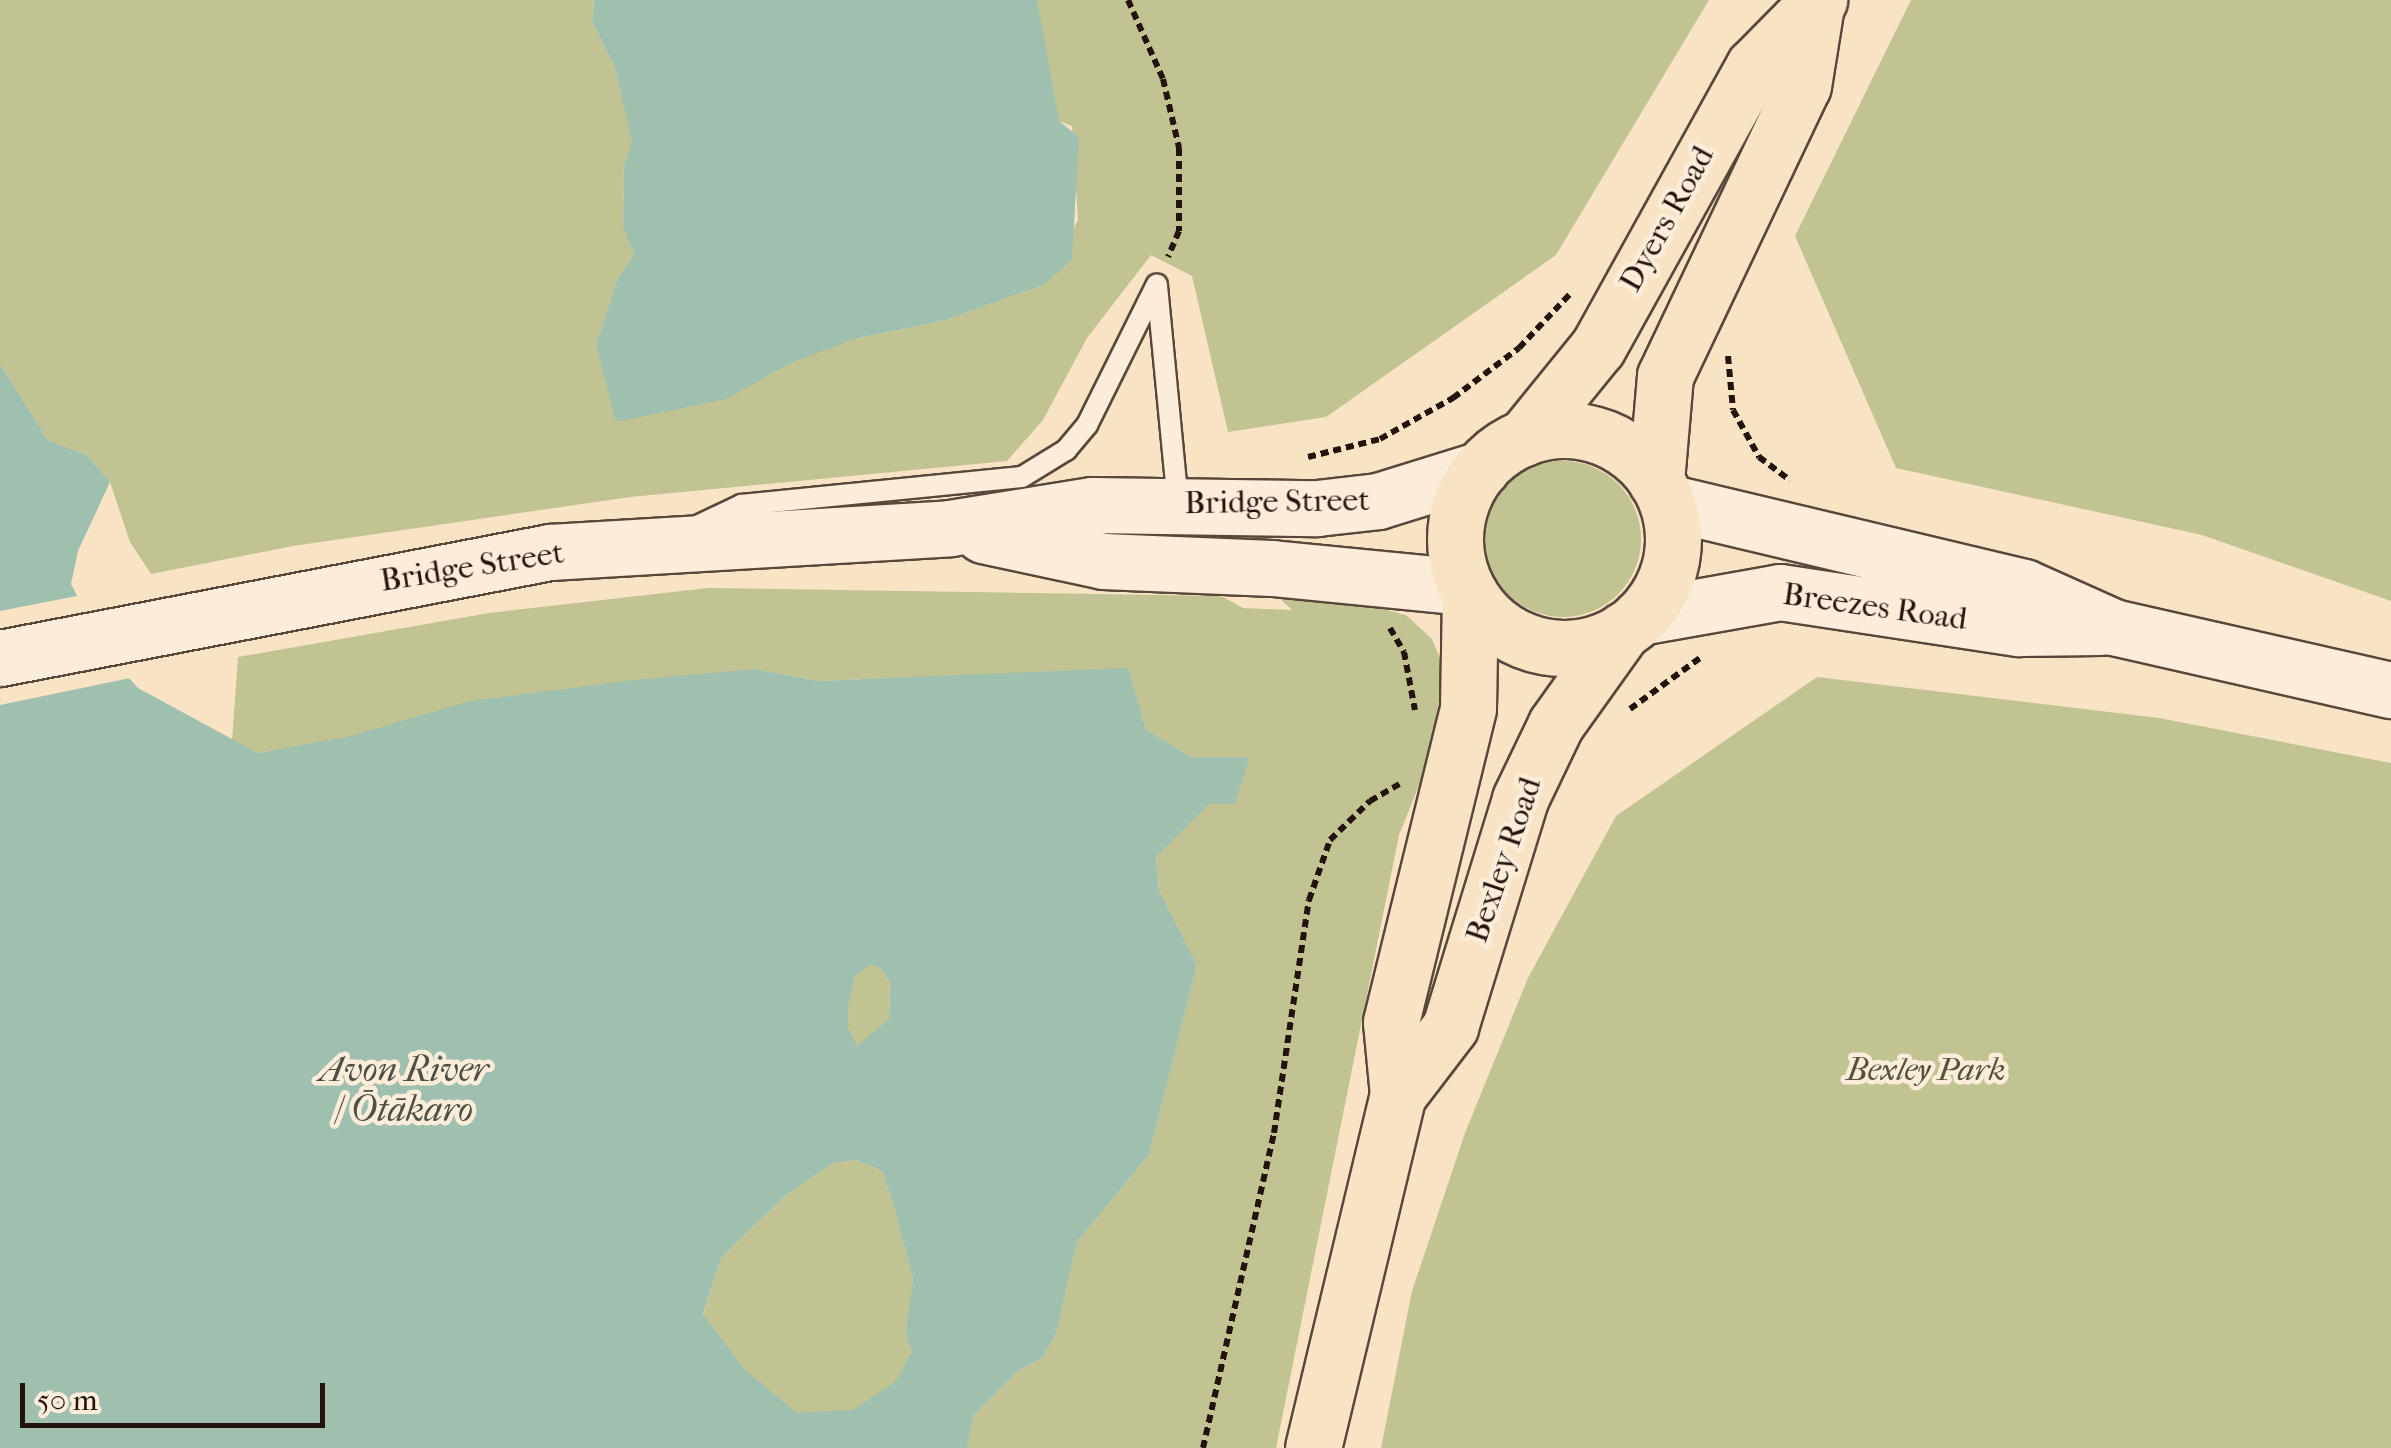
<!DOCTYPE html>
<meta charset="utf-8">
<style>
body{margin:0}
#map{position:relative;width:2391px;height:1448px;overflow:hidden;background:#f9e3c5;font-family:"IM FELL French Canon",serif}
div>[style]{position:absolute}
.green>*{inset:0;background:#c1c392}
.round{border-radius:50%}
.water>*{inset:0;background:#9fbfaf}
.pier>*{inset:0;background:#f9e3c5}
.path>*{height:6px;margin-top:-3px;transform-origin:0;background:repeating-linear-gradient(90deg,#23130c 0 8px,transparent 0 13px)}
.roads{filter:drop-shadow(2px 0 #58473a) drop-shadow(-2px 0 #58473a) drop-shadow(0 2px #58473a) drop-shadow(0 -2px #58473a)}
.lane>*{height:20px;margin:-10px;padding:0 10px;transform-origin:10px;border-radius:10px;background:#fbedd9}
.secondary>*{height:55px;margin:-27.5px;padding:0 27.5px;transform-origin:27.5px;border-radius:27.5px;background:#fbedd9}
.highway>*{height:55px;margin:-27.5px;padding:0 27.5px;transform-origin:27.5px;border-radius:27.5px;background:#f9e3c5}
.highway>.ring{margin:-27.5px;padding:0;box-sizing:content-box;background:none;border:55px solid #f9e3c5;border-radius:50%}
span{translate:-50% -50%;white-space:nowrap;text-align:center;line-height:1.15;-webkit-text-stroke:9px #fbedd9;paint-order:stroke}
.street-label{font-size:32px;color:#23130c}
.park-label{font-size:32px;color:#5a513b;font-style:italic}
.water-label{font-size:35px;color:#4e4f45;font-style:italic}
.scale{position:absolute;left:20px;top:1383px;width:305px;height:45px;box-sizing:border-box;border:5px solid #23130c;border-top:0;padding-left:12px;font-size:30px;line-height:35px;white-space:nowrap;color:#23130c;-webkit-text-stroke:8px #fbedd9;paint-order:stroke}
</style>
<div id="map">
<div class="green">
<i style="clip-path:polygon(0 0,594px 0,592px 21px,616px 71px,633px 142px,624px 166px,623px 228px,634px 254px,617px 280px,596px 345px,617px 422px,855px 339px,946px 320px,1043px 285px,1078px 220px,1072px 126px,1059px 121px,1051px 93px,1037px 0,1709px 0,1556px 255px,1326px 417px,1228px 432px,1192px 276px,1151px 255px,1087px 338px,1043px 420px,1007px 461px,630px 497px,293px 546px,151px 574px,130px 542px,110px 482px,87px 455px,48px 440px,0 364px)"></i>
<i style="clip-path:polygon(1911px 0,2391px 0,2391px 601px,2202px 535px,1896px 468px,1795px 236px)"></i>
<i class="round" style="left:1485px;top:461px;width:156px;height:156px"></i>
<i style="clip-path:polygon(708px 588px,1221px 596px,1243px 608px,1292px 610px,1276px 595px,1340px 598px,1406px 615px,1432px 639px,1440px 659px,1440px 696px,1425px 770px,1399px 835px,1276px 1448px,967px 1448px,974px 1415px,1019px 1370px,1043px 1358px,1057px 1331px,1077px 1242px,1149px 1155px,1197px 965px,1159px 890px,1156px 857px,1249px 757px,1191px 757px,1146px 729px,1128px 669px,818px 681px,756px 669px,258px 753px,232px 741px,238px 657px,489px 613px)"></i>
<i style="clip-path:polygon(1817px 677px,2159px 718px,2391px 763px,2391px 1448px,1381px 1448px,1412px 1291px,1465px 1133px,1528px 978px,1616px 816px)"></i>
<i style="clip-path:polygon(870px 965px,881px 967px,890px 981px,889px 1019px,857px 1047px,848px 1027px,849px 1001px,855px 976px)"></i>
<i style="clip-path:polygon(856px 1160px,882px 1171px,893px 1203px,913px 1279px,907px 1334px,912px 1352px,903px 1384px,843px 1448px,710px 1353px,703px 1315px,722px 1257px,785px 1196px,833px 1163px)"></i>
</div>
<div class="water">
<i style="clip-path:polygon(594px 0,1037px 0,1059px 121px,1079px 137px,1072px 260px,1043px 285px,946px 320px,855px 339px,791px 363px,726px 399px,616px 422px,596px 345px,617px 280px,634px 254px,623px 228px,624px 166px,632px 142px,616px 71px,592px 21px)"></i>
<i style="clip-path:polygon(evenodd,0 364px,48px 440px,87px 455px,110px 482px,78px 551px,71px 584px,105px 652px,138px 688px,258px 753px,351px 736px,470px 701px,634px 680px,756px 669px,818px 681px,1128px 668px,1146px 729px,1191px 757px,1250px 757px,1234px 804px,1209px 804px,1156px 857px,1159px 890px,1197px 965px,1149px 1155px,1077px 1242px,1057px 1331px,1043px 1358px,1019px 1370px,974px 1415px,967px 1448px,0 1448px,0 364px,870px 965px,881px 968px,890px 982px,889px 1019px,857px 1046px,848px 1027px,849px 1001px,855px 976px,870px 965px,0 364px,856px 1160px,882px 1171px,893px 1203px,913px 1279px,906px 1333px,912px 1352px,896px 1381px,853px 1410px,797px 1413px,744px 1369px,703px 1314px,722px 1257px,785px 1196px,833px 1163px,856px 1160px)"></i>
</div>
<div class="pier">
<i style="clip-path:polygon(82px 595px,109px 649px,135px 677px,0 705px,0 611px)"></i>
</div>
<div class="path">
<i style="left:1128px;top:0;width:86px;rotate:66.1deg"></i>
<i style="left:1163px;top:79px;width:71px;rotate:76.9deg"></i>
<i style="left:1179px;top:148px;width:83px;rotate:90deg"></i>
<i style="left:1179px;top:231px;width:28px;rotate:113deg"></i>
<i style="left:1728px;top:356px;width:54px;rotate:84.7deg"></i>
<i style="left:1733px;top:410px;width:54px;rotate:61deg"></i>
<i style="left:1759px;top:457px;width:39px;rotate:37deg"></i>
<i style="left:1308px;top:457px;width:74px;rotate:-14deg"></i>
<i style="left:1380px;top:439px;width:84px;rotate:-29.3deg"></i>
<i style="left:1453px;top:398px;width:83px;rotate:-37.1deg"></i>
<i style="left:1519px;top:348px;width:77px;rotate:-46.6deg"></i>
<i style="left:1390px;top:628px;width:28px;rotate:60deg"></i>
<i style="left:1404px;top:652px;width:59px;rotate:79.3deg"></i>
<i style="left:1630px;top:709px;width:87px;rotate:-36.1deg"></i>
<i style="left:1203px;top:1448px;width:323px;rotate:-77.3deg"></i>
<i style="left:1274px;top:1133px;width:236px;rotate:-81.5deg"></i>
<i style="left:1309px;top:900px;width:64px;rotate:-70.7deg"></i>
<i style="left:1330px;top:840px;width:56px;rotate:-44.3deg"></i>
<i style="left:1370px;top:801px;width:34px;rotate:-30deg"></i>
</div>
<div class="roads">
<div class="lane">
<i style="left:1157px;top:286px;width:219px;rotate:84.5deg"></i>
<i style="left:697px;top:526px;width:49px;rotate:-25.5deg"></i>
<i style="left:741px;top:505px;width:282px;rotate:-5.7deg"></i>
<i style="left:1022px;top:477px;width:52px;rotate:-31.5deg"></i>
<i style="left:1066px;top:450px;width:33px;rotate:-50deg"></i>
<i style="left:1087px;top:425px;width:157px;rotate:-63.6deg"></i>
</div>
<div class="secondary">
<i style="left:1667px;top:502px;width:367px;rotate:13.4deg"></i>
<i style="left:2024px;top:587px;width:98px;rotate:24.2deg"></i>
<i style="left:2113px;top:627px;width:285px;rotate:12.8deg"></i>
<i style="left:983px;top:535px;width:123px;rotate:12.2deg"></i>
<i style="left:1103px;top:561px;width:169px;rotate:2.4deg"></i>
<i style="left:1272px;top:568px;width:195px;rotate:5.6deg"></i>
<i style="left:1640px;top:617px;width:142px;rotate:-10.1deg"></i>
<i style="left:1780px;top:592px;width:242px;rotate:8.6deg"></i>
<i style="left:2019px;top:628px;width:81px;rotate:-0.7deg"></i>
<i style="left:0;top:658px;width:560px;rotate:-10.91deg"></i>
<i style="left:550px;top:552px;width:401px;rotate:-3.4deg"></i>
<i style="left:950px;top:528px;width:144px;rotate:-9.2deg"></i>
<i style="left:1092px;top:505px;width:225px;rotate:0.8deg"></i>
<i style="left:1317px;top:508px;width:61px;rotate:-6.5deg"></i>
<i style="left:1378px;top:501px;width:108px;rotate:-17.3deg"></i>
</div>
<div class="highway">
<i class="ring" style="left:1455px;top:430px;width:163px;height:163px"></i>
<i style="left:1524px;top:438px;width:117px;rotate:-50.9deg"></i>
<i style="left:1598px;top:347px;width:321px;rotate:-61deg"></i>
<i style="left:1754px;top:66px;width:93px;rotate:-45.4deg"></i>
<i style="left:1656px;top:481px;width:105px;rotate:-85.1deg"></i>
<i style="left:1665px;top:376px;width:321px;rotate:-64.6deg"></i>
<i style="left:1803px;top:86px;width:82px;rotate:-80.9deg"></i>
<i style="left:1398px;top:1095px;width:86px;rotate:-52.6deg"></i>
<i style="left:1450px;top:1027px;width:239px;rotate:-72.9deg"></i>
<i style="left:1520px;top:799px;width:83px;rotate:-64.4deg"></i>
<i style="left:1556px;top:724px;width:115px;rotate:-54.5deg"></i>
<i style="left:1313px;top:1448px;width:363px;rotate:-76.5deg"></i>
<i style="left:1398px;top:1095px;width:73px;rotate:-95.5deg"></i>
<i style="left:1391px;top:1022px;width:323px;rotate:-76.2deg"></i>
<i style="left:1468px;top:708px;width:114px;rotate:-89deg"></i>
</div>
</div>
<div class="street-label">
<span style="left:1667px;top:219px;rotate:-61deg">Dyers Road</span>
<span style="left:1277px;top:502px;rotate:-1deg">Bridge Street</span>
<span style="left:472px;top:567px;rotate:-9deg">Bridge Street</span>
<span style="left:1875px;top:607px;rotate:8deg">Breezes Road</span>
<span style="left:1504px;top:860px;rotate:-71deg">Bexley Road</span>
</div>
<div class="park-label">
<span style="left:1926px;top:1070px">Bexley Park</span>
</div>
<div class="water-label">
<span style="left:404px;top:1090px">Avon River<br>/ Ōtākaro</span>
</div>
<div class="scale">50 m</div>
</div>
